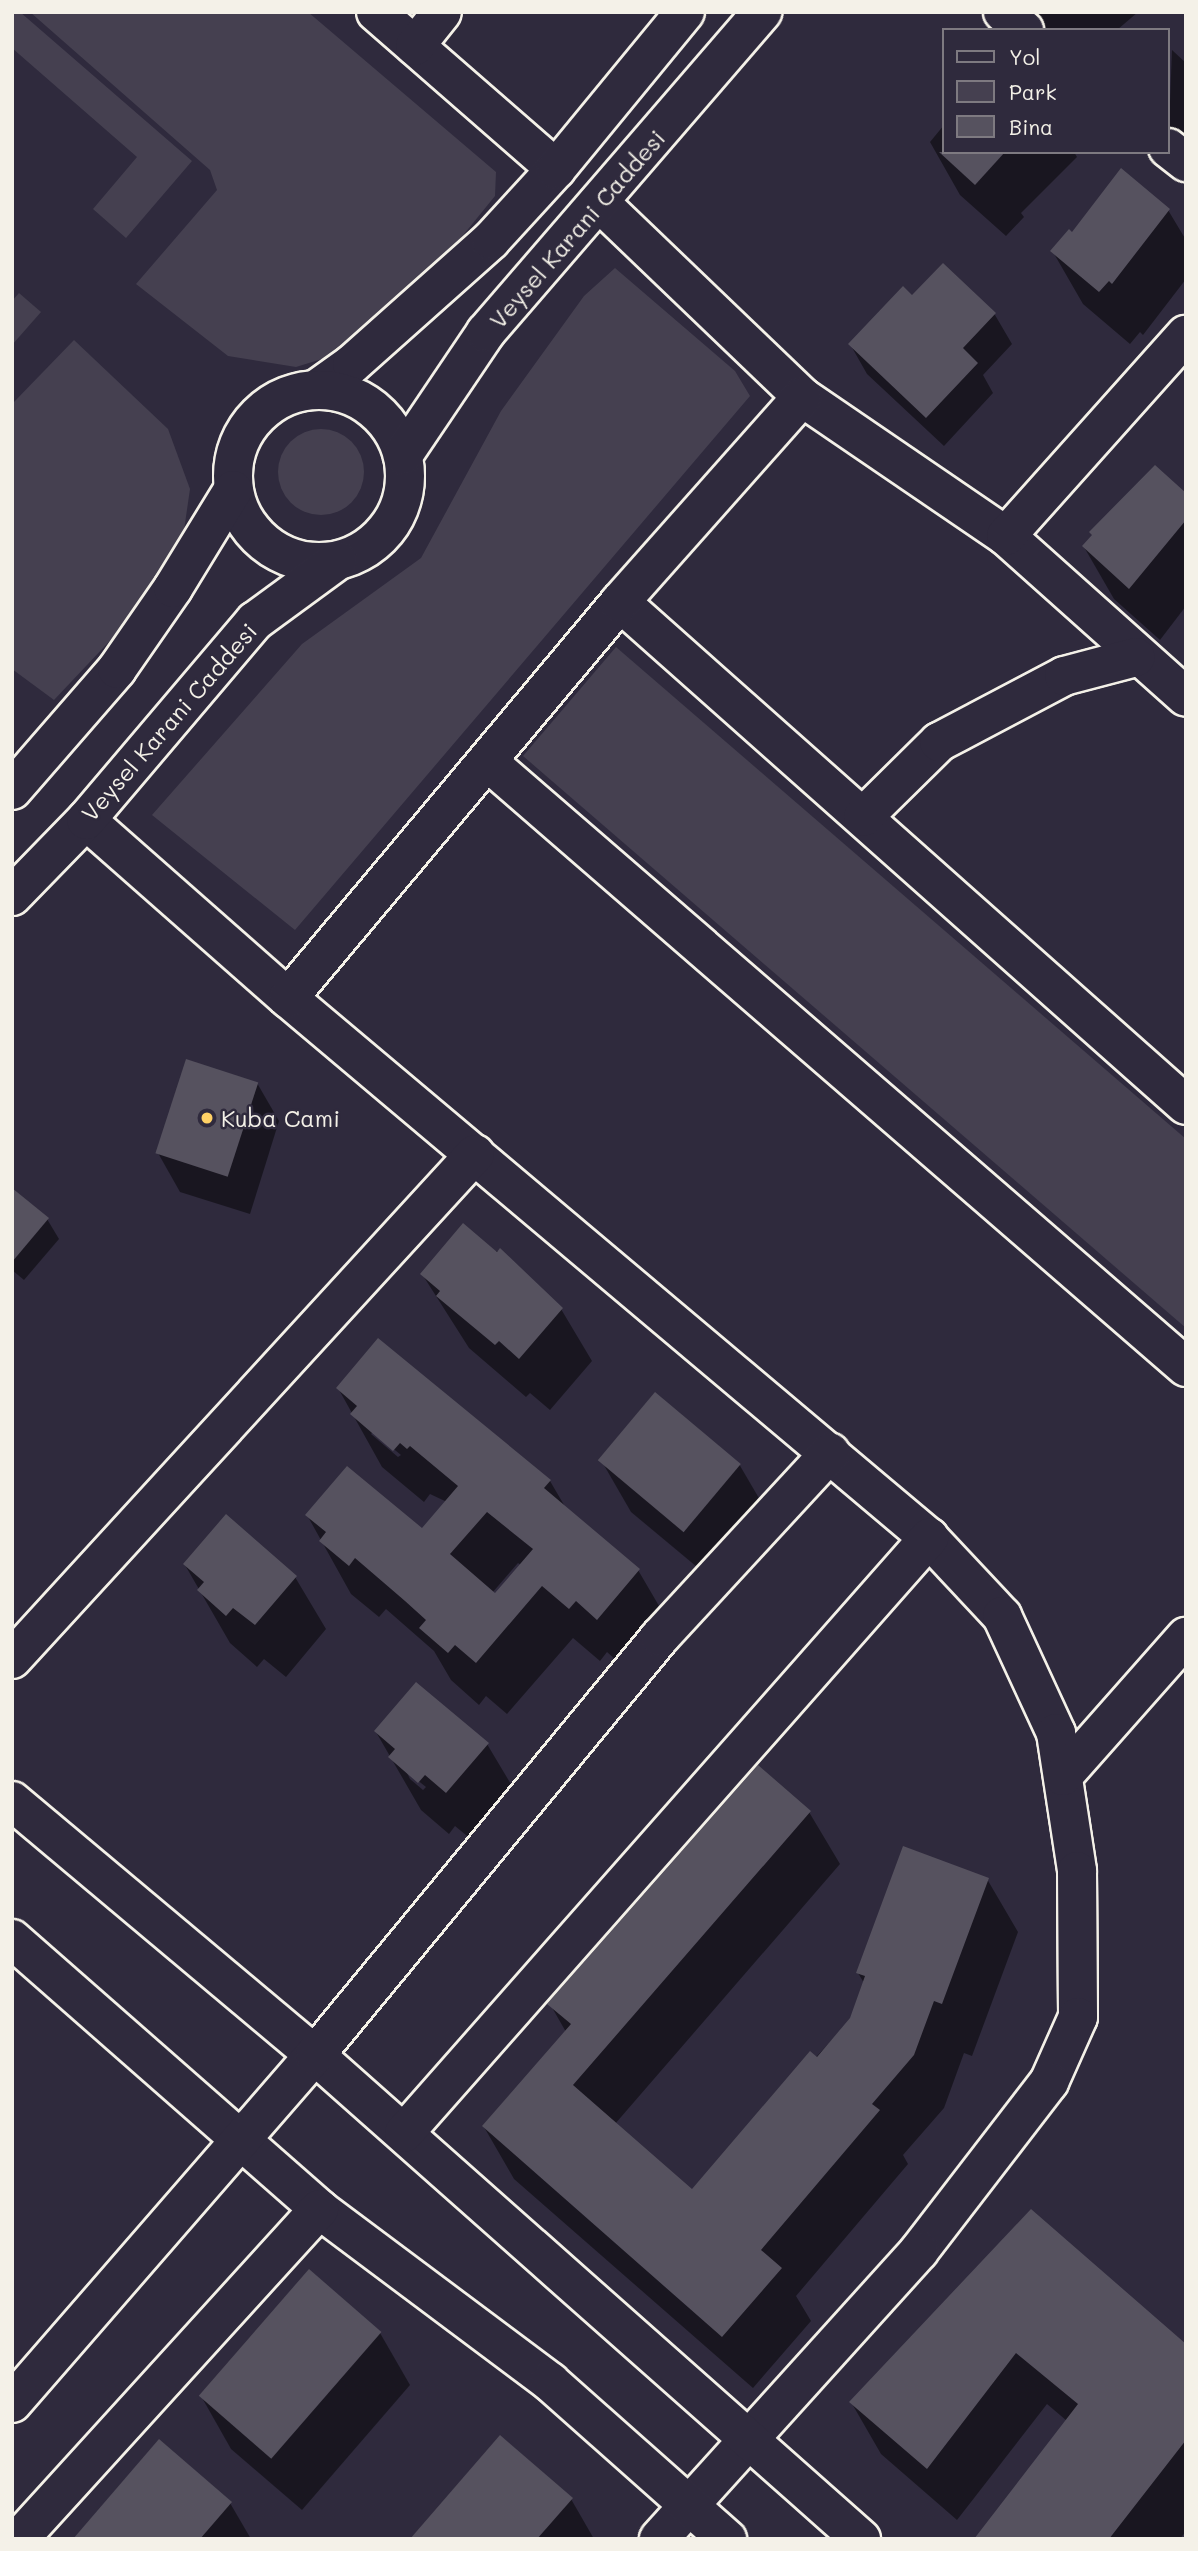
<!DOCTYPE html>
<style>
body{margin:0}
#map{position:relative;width:1198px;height:2551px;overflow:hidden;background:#2f2a3d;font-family:Mali,sans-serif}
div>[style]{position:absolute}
.green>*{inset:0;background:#454050}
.round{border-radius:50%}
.shadow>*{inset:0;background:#0007}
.building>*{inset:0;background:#56525f;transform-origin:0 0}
.roads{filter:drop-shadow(2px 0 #f4f1e8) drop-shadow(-2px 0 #f4f1e8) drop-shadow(0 2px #f4f1e8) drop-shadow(0 -2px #f4f1e8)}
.minor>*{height:38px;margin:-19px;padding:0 19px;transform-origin:19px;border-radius:19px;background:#2f2a3d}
.major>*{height:38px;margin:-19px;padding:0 19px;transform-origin:19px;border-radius:19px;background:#2f2a3d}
.major>.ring{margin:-19px;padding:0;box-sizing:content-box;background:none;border:38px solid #2f2a3d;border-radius:50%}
.dots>*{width:19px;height:19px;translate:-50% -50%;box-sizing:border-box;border:4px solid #2f2a3d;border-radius:50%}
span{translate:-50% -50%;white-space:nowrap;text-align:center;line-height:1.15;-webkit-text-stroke:5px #2f2a3d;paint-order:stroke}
.street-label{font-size:23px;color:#f4f1e8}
.poi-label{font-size:23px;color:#f4f1e8}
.left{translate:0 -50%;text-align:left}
.frame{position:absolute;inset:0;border:14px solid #f4f1e8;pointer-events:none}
.legend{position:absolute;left:942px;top:28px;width:228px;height:126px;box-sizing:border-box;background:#2f2a3d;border:2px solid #7e7a81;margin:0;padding:9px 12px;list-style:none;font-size:21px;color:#f4f1e8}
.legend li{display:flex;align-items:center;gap:14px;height:35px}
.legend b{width:35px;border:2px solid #7e7a81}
</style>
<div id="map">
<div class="green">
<i style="clip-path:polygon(12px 12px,20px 12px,192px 161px,126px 238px,93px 209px,137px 157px,12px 48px)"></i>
<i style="clip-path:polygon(30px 12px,308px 12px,496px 172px,495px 196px,425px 282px,338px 354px,296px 367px,228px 356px,136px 284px,217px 190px,210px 170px)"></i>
<i style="clip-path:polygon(615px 268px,735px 371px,750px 396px,295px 930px,152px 815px,302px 644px,421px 558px,501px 411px,584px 296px)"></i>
<i style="clip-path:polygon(19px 293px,41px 312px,12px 345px,12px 301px)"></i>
<i style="clip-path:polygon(74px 340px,168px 429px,190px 489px,183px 537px,138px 611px,54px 700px,12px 669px,12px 404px)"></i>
<i class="round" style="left:278px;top:429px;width:86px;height:86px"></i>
<i style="clip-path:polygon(616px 647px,1186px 1139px,1186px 1328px,523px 756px)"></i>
</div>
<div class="shadow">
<i style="clip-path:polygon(1014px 12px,1138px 12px,1117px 30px,1024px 30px)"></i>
<i style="clip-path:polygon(1172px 50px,1186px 63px,1186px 173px,1168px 152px)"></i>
<i style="clip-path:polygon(944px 125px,944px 152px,1074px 152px,1077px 157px,1021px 213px,1024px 217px,1006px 236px,960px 195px,930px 142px)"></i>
<i style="clip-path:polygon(1168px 210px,1186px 240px,1186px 279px,1143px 335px,1140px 332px,1130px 344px,1083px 304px,1053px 252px,1073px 234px)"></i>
<i style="clip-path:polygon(944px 265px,995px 315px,1012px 344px,983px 375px,993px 393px,944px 446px,867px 374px,850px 344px,912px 298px)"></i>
<i style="clip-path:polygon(1186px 495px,1186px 606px,1160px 640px,1114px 599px,1084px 547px)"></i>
<i style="clip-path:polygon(257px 1083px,279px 1121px,250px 1214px,180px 1192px,158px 1153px)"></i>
<i style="clip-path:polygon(12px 1190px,47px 1219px,59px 1239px,24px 1280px,12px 1270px)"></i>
<i style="clip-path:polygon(501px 1250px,561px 1309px,592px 1361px,550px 1410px,530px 1393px,526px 1397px,469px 1348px,422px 1274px)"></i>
<i style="clip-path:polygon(evenodd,338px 1388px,550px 1481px,567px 1510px,638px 1570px,669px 1623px,628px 1671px,607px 1652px,600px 1661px,573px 1638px,507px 1714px,486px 1696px,479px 1705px,451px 1680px,434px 1651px,386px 1609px,379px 1617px,351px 1594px,307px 1515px,422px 1530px,447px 1502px,430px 1494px,424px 1502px,382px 1467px,338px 1388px,373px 1432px,401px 1455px,398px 1457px,371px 1434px,373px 1432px,338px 1388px,518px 1563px,521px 1565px,495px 1596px,492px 1593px,518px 1563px)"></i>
<i style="clip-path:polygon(601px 1460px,739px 1464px,770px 1517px,715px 1582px,631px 1512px)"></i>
<i style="clip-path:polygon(185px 1565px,295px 1577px,326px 1629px,286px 1677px,264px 1659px,257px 1667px,230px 1643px)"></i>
<i style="clip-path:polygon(evenodd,376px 1732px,487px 1744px,518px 1796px,477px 1844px,455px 1826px,449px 1834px,421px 1810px,376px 1732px,406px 1771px,426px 1787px,423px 1790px,410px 1779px,406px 1771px)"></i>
<i style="clip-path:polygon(809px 1812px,840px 1864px,615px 2124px,692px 2192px,852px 2018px,864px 1983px,858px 1973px,987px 1879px,1018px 1932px,972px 2056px,964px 2053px,944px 2108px,903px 2155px,908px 2164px,796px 2296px,811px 2321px,753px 2388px,514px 2179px,484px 2127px,566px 2032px,550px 2004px)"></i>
<i style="clip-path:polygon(1031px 2212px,1186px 2346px,1186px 2531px,1180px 2539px,984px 2539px,1067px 2421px,1047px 2404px,957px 2520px,881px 2454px,851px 2402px)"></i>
<i style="clip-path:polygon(380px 2333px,410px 2385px,302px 2510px,231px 2449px,201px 2396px)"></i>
<i style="clip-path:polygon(571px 2499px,594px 2539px,413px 2539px)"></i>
<i style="clip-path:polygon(230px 2503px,251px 2539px,76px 2539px)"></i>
</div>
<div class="building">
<i style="clip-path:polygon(939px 152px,1005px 152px,975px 185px)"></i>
<i style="clip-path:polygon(1121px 168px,1170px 209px,1112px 284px,1109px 281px,1099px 292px,1050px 251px,1069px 229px,1072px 232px)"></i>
<i style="clip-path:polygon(943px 263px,996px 313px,963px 348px,978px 363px,926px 418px,848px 344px,903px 286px,912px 295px)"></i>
<i style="clip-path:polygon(1155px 465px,1186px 493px,1186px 520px,1129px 589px,1082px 546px,1092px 535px,1089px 532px)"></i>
<i style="left:186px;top:1059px;width:76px;height:99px;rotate:18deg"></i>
<i style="clip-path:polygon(12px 1188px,49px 1218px,12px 1262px)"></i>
<i style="clip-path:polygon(463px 1223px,497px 1252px,500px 1248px,563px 1308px,519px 1359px,499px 1341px,495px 1345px,436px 1296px,440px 1291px,420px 1274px)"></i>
<i style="clip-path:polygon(evenodd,378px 1338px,551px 1480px,544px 1488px,640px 1569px,597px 1620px,576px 1601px,569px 1609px,542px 1586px,476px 1663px,455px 1645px,448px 1653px,419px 1628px,426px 1620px,405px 1601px,355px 1558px,349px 1566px,319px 1541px,326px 1532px,305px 1515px,347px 1466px,422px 1528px,458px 1486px,410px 1446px,407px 1449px,400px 1443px,393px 1451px,350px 1414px,357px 1406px,336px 1388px,378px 1338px,487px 1512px,533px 1549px,495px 1593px,450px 1554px,487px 1512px)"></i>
<i style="left:655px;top:1392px;width:112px;height:89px;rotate:40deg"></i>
<i style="clip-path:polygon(226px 1514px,297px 1576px,255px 1625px,233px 1608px,226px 1616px,197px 1590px,204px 1582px,183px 1564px)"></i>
<i style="clip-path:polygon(416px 1682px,489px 1743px,446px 1793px,425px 1775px,418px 1783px,388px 1757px,395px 1749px,374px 1731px)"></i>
<i style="clip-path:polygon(758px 1765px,811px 1811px,573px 2085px,692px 2189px,810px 2051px,817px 2057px,850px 2018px,865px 1976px,856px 1973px,903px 1846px,989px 1878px,942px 2004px,934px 2001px,914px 2055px,872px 2104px,880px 2110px,761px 2250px,782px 2268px,722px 2337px,482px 2126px,571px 2024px,547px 2004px)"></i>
<i style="clip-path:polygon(1031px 2209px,1186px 2344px,1186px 2440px,1109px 2539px,974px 2539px,1078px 2404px,1016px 2353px,927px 2469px,849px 2402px)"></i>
<i style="left:309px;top:2269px;width:96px;height:168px;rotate:41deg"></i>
<i style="clip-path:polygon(500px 2435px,573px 2498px,537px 2539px,410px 2539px)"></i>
<i style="clip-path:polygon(159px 2439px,232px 2502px,200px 2539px,73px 2539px)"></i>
</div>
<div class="roads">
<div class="minor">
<i style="left:376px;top:12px;width:239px;rotate:41.1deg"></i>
<i style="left:1003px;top:12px;width:28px;rotate:41deg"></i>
<i style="left:415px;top:46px;width:43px;rotate:-51.5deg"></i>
<i style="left:1168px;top:148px;width:23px;rotate:38deg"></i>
<i style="left:599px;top:202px;width:281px;rotate:43.8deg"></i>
<i style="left:802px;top:397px;width:247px;rotate:34.3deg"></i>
<i style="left:1006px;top:536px;width:241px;rotate:41.8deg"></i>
<i style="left:1006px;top:536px;width:270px;rotate:-48.2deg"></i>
<i style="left:620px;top:602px;width:757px;rotate:41.63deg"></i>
<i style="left:487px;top:761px;width:925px;rotate:40.92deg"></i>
<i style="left:863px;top:817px;width:107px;rotate:-44.6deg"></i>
<i style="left:939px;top:742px;width:141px;rotate:-27.8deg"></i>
<i style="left:1064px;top:676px;width:74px;rotate:-14.8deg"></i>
<i style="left:86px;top:820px;width:269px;rotate:41.4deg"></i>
<i style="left:288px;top:998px;width:838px;rotate:40.11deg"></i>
<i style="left:929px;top:1538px;width:107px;rotate:46.9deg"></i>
<i style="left:1002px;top:1616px;width:129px;rotate:65.2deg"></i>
<i style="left:1056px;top:1733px;width:140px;rotate:81.3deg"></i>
<i style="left:1077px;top:1871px;width:146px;rotate:89.6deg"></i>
<i style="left:1078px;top:2017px;width:71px;rotate:114deg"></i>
<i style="left:1049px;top:2082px;width:213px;rotate:127.6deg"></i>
<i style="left:919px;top:2251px;width:388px;rotate:132.1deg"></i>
<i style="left:288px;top:998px;width:517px;rotate:-50.02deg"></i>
<i style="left:620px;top:602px;width:274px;rotate:-48.4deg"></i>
<i style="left:12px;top:1659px;width:685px;rotate:-47.48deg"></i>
<i style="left:1063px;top:1776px;width:186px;rotate:-48.5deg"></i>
<i style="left:12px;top:1801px;width:395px;rotate:40deg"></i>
<i style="left:315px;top:2055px;width:730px;rotate:41.56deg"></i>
<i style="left:12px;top:1939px;width:409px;rotate:41.3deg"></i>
<i style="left:319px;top:2209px;width:289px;rotate:36.8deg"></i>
<i style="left:550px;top:2382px;width:237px;rotate:41.6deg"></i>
<i style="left:404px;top:2133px;width:794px;rotate:-48.58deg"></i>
<i style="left:12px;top:2403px;width:461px;rotate:-49deg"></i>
<i style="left:315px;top:2055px;width:542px;rotate:-50.47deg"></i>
<i style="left:660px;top:1637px;width:251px;rotate:-47.3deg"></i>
<i style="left:19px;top:2539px;width:446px;rotate:-47.7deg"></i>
</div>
<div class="major">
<i style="left:317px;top:389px;width:43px;rotate:-35.5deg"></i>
<i style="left:352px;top:364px;width:186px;rotate:-41.7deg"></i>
<i style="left:491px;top:240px;width:96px;rotate:-47.5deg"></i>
<i style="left:556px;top:169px;width:203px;rotate:-50.6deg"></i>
<i class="ring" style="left:233px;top:390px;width:134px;height:134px"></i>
<i style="left:403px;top:455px;width:148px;rotate:-56deg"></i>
<i style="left:486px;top:332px;width:423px;rotate:-49.2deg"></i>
<i style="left:12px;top:790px;width:160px;rotate:-49deg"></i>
<i style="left:117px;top:669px;width:98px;rotate:-55.3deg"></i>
<i style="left:173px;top:588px;width:115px;rotate:-58.5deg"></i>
<i style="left:12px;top:896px;width:106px;rotate:-45.8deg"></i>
<i style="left:86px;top:820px;width:261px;rotate:-49.7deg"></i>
<i style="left:255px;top:621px;width:102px;rotate:-36.2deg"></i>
</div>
</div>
<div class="dots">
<i style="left:207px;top:1118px;background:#ffd166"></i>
</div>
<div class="street-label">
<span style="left:577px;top:229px;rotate:-49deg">Veysel Karani Caddesi</span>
<span style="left:169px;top:722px;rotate:-49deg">Veysel Karani Caddesi</span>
</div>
<div class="poi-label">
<span class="left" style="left:221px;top:1118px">Kuba Cami</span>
</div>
<div class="frame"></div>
<ul class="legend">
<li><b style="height:9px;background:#2f2a3d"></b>Yol</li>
<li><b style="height:19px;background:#454050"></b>Park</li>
<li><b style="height:19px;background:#56525f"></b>Bina</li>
</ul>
</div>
